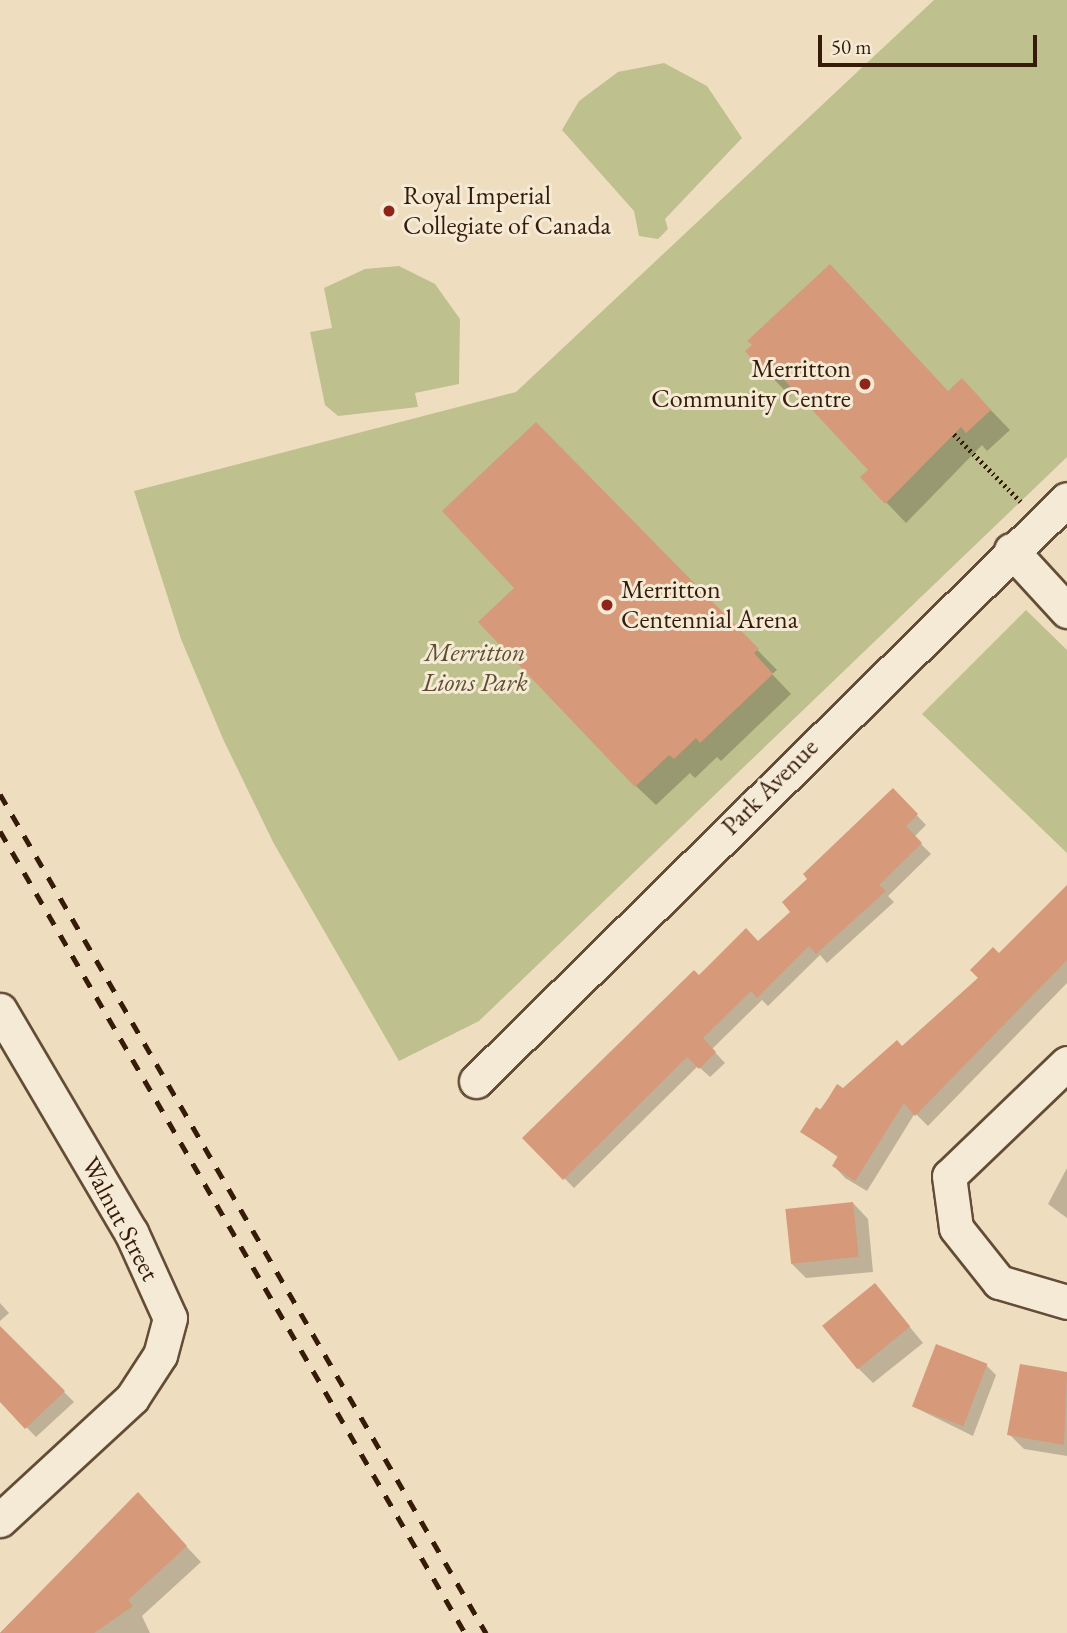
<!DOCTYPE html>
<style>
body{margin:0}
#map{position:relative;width:1067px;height:1633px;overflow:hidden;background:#eedebf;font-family:"EB Garamond",serif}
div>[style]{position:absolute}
.green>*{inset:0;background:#bec08e}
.shadow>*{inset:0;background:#0003}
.building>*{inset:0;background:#d6997a;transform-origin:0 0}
.path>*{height:4.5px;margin-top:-2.25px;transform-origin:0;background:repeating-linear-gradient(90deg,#361b08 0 2px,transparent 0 5.5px)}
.roads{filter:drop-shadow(2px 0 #644c36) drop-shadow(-2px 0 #644c36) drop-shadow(0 2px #644c36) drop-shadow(0 -2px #644c36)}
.street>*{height:33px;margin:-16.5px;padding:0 16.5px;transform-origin:16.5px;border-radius:16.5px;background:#f4ead5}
.rail>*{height:5px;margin-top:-2.5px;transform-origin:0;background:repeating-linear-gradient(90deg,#361b08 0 12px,transparent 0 24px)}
.dots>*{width:19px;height:19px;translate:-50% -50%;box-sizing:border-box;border:4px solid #f4ead5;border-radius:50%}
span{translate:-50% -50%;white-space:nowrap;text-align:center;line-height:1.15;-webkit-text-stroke:6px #f4ead5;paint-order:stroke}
.poi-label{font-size:26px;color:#361b08}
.left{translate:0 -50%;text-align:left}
.right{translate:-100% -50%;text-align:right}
.park-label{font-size:26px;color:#5f4d30;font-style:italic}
.street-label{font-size:26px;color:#361b08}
.scale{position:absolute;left:818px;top:35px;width:219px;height:32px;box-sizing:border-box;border:4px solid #361b08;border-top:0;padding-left:9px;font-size:21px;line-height:24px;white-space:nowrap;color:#361b08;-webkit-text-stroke:5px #f4ead5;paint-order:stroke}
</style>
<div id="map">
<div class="green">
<i style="clip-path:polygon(934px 0,1067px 0,1067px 457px,479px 1021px,399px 1061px,273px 842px,223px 739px,181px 639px,134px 491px,516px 392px)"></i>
<i style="clip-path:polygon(664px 63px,707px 86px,742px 138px,665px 219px,668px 229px,658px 239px,639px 236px,634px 211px,562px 130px,579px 101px,618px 72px)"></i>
<i style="clip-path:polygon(399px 266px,435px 284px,460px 319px,459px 384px,415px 393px,418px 407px,338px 416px,325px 405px,310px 332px,332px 328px,324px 288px,365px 269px)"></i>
<i style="clip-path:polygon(1026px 610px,1067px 650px,1067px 853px,922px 714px)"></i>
</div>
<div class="shadow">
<i style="clip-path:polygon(747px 351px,981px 400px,1010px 430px,987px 451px,982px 445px,906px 523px,862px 477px,870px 470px,796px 390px,790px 396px)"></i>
<i style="clip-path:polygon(536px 424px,777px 670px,772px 674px,791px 694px,721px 761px,717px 757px,695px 778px,690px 773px,656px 805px,636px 786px,517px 588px)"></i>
<i style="clip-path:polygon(893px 790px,926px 825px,914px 837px,931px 854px,888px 896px,894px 902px,827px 963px,820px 955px,768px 1006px,762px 1000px,712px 1049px,725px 1063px,710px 1077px,698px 1066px,574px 1188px,525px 1138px,699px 977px,759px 944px,793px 912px,810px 879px)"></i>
<i style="clip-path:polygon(1067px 896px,1067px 983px,928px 1126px,915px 1113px,867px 1191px,845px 1178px,834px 1166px,839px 1158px,803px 1132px,837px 1087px,843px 1090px,902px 1048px)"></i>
<i style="clip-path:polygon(1067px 1168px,1067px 1218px,1048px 1204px)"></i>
<i style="clip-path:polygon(853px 1203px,868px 1219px,873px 1272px,806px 1278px,791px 1263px)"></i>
<i style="clip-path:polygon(875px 1285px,923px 1343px,873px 1383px,858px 1368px)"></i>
<i style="clip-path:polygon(0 1303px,9px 1313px,0 1321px)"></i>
<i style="clip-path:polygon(0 1328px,74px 1402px,36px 1437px,0 1400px)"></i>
<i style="clip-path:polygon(986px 1365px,996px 1375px,973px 1436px,914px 1407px)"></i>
<i style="clip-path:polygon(1021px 1366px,1067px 1374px,1067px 1456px,1024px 1449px,1009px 1434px)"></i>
<i style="clip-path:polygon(138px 1495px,201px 1562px,142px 1616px,150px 1633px,0 1633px)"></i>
</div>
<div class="building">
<i style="clip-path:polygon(830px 264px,948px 391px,962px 378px,991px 410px,966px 433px,961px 427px,885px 504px,860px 477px,868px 470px,776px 371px,769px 378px,745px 351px,752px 345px,747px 341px)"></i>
<i style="clip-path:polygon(536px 422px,759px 649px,754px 653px,773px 674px,700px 743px,696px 738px,674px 759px,669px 755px,635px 787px,478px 622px,514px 588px,442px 511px)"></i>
<i style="clip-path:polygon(893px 788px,918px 814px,906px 826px,922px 843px,879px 885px,886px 891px,816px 954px,809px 946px,757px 998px,751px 991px,703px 1038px,716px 1052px,699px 1069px,687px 1057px,563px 1180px,522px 1138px,694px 970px,699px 975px,746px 928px,758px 941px,790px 912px,782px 902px,807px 879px,803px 874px)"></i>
<i style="clip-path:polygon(1067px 885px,1067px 960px,915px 1116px,904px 1103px,855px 1181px,832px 1166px,838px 1156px,800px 1132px,816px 1107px,821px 1110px,837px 1084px,843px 1088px,897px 1040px,902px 1046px,978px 978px,970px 970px,993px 947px,999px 953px)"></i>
<i style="left:853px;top:1202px;width:55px;height:68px;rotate:84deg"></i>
<i style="left:875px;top:1283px;width:56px;height:68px;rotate:51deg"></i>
<i style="clip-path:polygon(0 1326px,65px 1391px,25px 1429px,0 1402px)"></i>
<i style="left:936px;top:1344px;width:55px;height:67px;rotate:21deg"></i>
<i style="clip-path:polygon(1020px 1364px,1067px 1372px,1064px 1445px,1007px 1435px)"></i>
<i style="clip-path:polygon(138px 1492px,187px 1546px,128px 1600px,133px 1606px,94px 1633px,0 1633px)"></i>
</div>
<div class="path">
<i style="left:954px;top:434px;width:95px;rotate:45.4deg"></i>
</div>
<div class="roads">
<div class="street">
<i style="left:1011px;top:550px;width:83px;rotate:47.4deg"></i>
<i style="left:0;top:1010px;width:258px;rotate:59.5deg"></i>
<i style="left:131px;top:1232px;width:94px;rotate:65.6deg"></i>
<i style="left:170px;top:1318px;width:38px;rotate:105deg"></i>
<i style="left:160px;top:1355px;width:51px;rotate:123.1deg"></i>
<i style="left:132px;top:1398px;width:180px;rotate:137.3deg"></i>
<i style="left:1067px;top:1063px;width:163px;rotate:136.2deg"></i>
<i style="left:949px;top:1176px;width:52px;rotate:82.3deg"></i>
<i style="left:956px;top:1228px;width:69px;rotate:51.5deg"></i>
<i style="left:999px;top:1282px;width:71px;rotate:16.4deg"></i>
<i style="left:476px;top:1081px;width:829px;rotate:-44.56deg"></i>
</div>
</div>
<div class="rail">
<i style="left:0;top:794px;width:970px;rotate:59.92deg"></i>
<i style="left:0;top:831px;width:927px;rotate:59.89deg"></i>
</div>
<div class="dots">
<i style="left:389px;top:211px;background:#8f2418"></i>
<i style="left:865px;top:384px;background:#8f2418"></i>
<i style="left:607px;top:605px;background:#8f2418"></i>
</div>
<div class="poi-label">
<span class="left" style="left:403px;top:211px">Royal Imperial<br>Collegiate of Canada</span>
<span class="right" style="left:851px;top:384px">Merritton<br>Community Centre</span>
<span class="left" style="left:621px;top:605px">Merritton<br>Centennial Arena</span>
</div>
<div class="park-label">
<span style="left:475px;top:668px">Merritton<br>Lions Park</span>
</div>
<div class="street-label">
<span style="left:770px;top:787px;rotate:-45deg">Park Avenue</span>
<span style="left:120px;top:1219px;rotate:62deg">Walnut Street</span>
</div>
<div class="scale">50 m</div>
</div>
